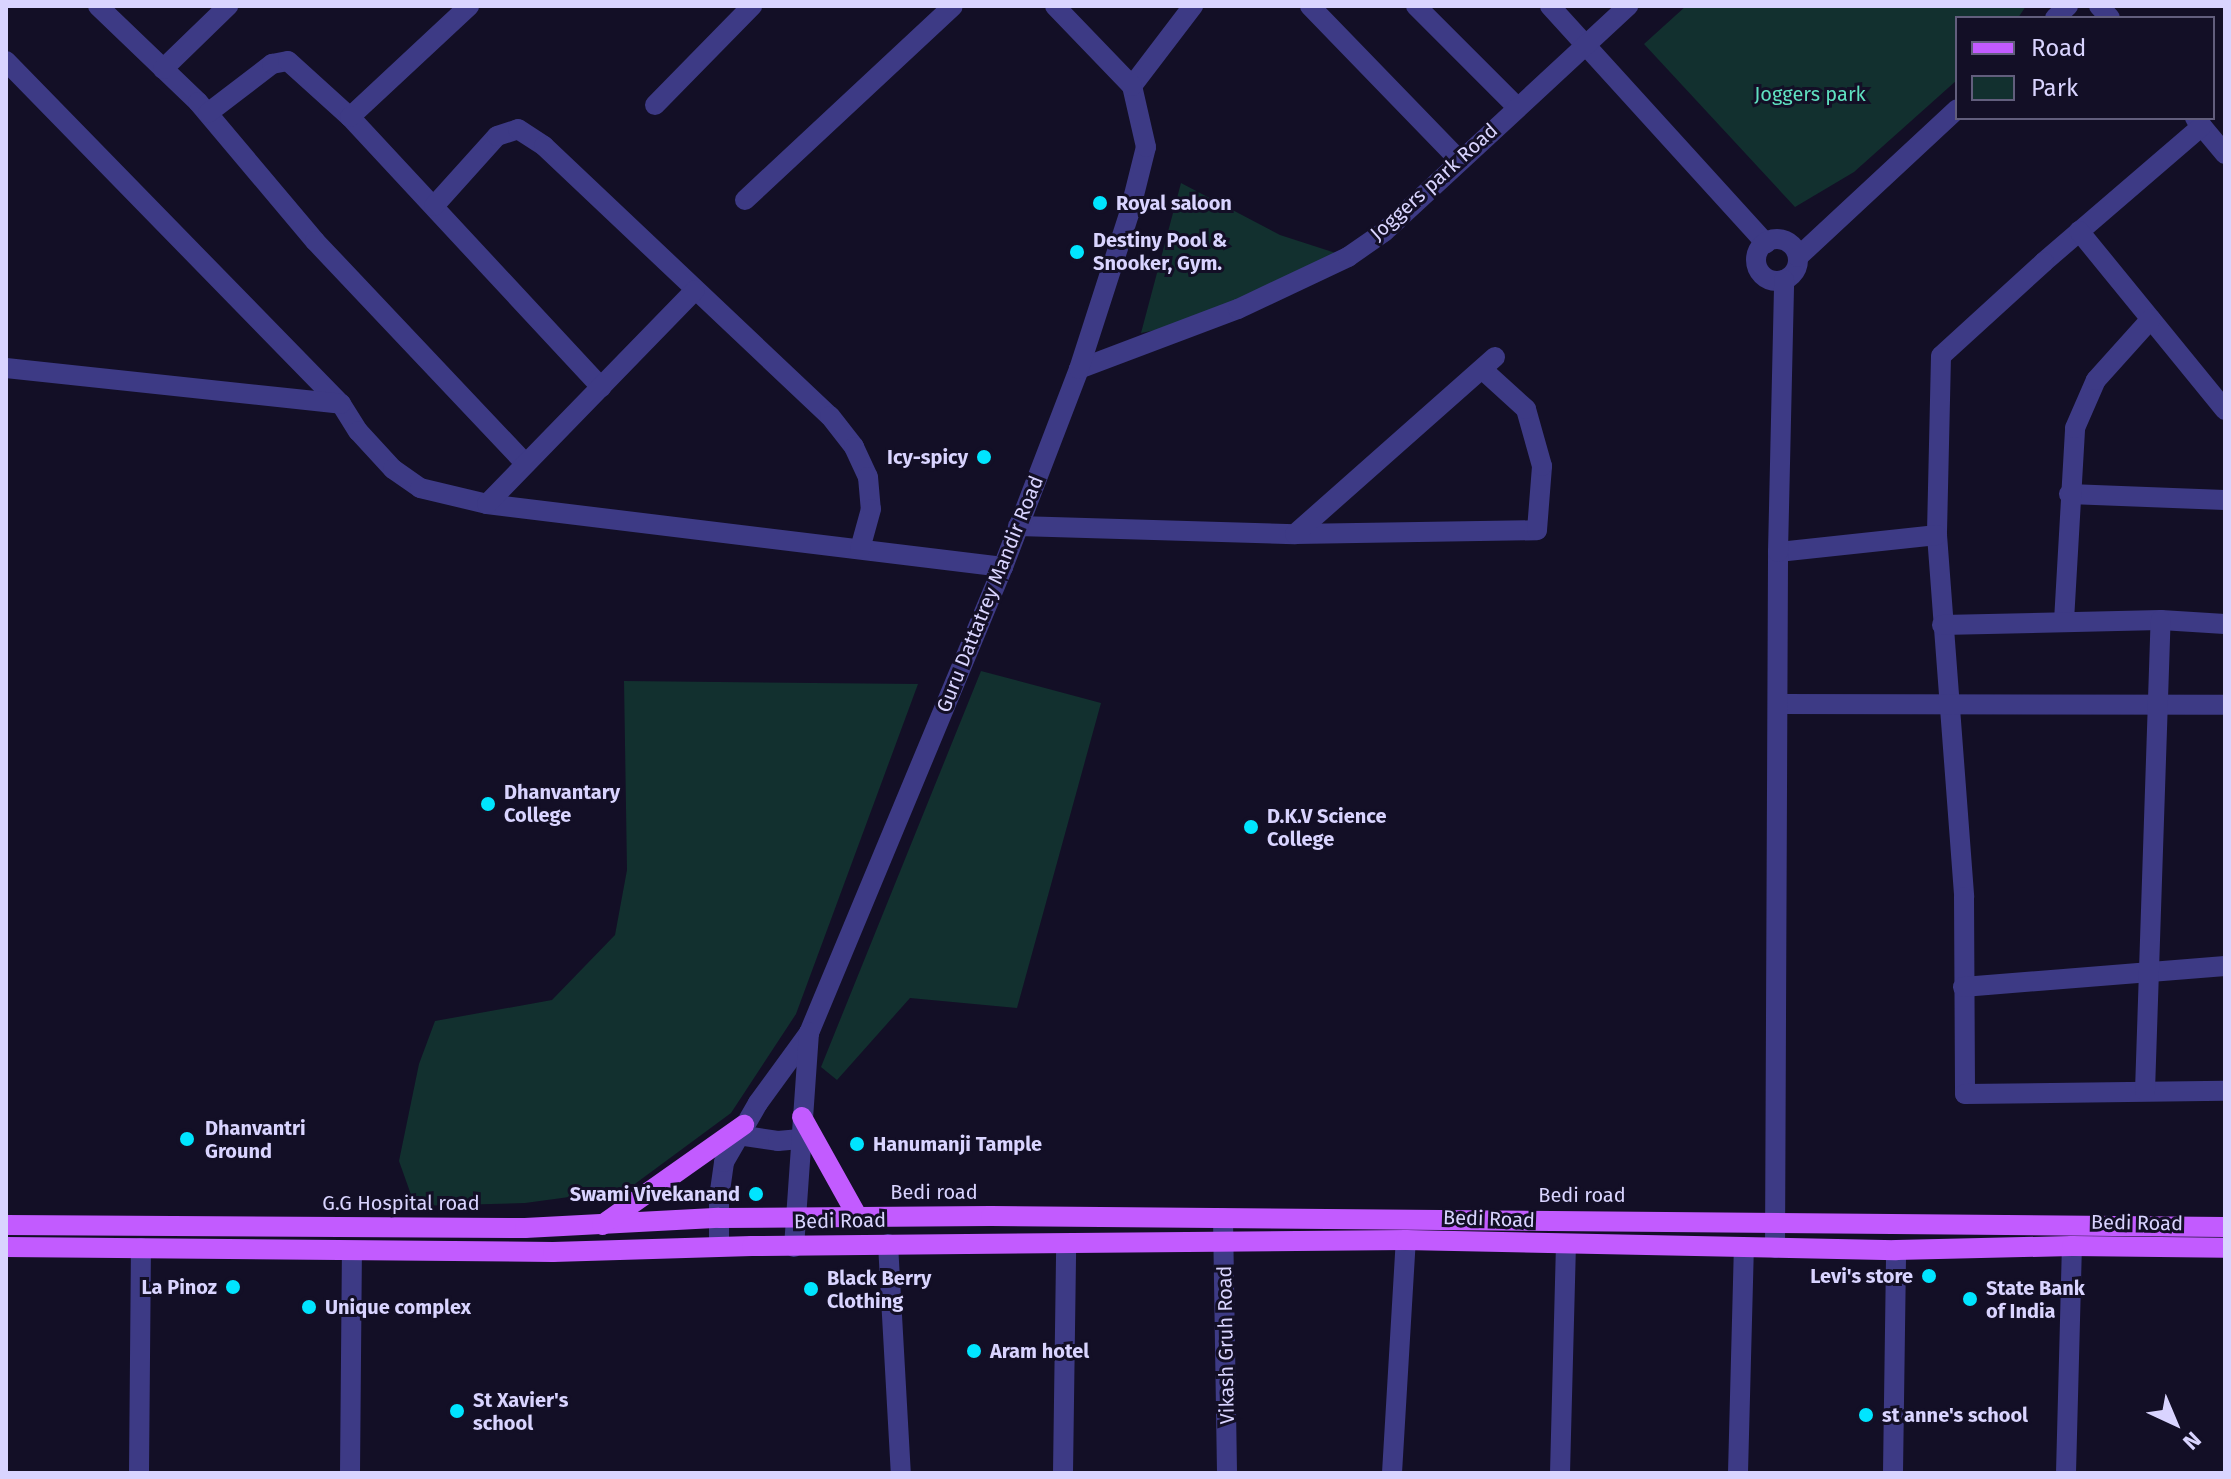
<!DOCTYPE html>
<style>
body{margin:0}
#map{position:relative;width:2231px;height:1479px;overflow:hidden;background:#130f26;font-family:"Fira Sans",sans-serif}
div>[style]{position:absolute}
.green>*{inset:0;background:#12302f}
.minor>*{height:20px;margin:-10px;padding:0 10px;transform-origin:10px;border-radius:10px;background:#3d3a85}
.minor>.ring{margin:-10px;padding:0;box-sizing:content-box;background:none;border:20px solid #3d3a85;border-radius:50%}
.major>*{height:20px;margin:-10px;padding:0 10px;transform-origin:10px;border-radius:10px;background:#c25bff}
.dots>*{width:22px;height:22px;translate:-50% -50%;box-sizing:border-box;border:4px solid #130f26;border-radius:50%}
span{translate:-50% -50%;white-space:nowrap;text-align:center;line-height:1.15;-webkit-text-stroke:6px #130f26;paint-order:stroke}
.park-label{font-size:20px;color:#5fe0c0}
.street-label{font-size:20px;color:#d9d4ff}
.poi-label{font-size:20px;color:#d9d4ff;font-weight:700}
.left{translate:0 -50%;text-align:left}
.right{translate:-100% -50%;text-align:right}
.frame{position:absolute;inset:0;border:8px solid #d9d4ff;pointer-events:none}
.legend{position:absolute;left:1955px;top:16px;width:260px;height:104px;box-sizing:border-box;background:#130f26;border:2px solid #625e7d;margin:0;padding:10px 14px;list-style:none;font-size:24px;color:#d9d4ff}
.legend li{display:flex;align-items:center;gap:16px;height:40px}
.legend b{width:40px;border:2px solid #625e7d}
.north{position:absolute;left:2135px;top:1383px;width:80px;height:80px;-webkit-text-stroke:6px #130f26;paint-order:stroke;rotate:136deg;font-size:22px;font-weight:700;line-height:32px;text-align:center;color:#d9d4ff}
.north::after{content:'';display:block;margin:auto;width:28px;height:36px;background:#d9d4ff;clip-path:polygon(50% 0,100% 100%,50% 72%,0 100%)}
</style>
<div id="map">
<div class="green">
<i style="clip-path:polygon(1686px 6px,2026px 6px,2018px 18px,1957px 18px,1957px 80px,1854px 172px,1795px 207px,1644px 44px)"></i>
<i style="clip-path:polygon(1181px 183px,1280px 235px,1348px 257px,1212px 319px,1141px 333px)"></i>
<i style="clip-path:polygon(981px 671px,1101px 703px,1017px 1008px,910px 998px,837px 1080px,821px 1067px)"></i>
<i style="clip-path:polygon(624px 681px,918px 684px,796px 1014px,731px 1113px,628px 1189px,525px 1203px,415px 1206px,399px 1161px,419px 1064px,435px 1021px,552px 1000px,615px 935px,627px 870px)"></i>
</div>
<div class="minor">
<i style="left:98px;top:6px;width:139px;rotate:43.8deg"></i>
<i style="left:198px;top:102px;width:182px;rotate:49.9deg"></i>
<i style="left:315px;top:241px;width:306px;rotate:46.6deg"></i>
<i style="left:1310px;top:6px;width:214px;rotate:45.9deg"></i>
<i style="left:1416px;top:6px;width:143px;rotate:45deg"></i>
<i style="left:1550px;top:6px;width:321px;rotate:47.7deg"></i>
<i style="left:2099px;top:6px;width:16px;rotate:47deg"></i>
<i style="left:2055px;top:18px;width:18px;rotate:-43deg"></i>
<i style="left:6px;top:61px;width:479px;rotate:45.7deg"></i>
<i style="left:341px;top:404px;width:32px;rotate:58deg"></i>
<i style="left:358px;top:431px;width:52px;rotate:47.4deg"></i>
<i style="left:393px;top:469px;width:33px;rotate:35deg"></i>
<i style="left:420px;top:488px;width:69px;rotate:13.4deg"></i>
<i style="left:487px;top:504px;width:520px;rotate:6.96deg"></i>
<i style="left:163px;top:69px;width:91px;rotate:-44.1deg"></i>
<i style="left:1132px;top:86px;width:101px;rotate:-52.7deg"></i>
<i style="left:655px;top:105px;width:139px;rotate:-45.6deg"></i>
<i style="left:208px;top:113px;width:81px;rotate:-37.4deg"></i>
<i style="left:272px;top:64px;width:16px;rotate:-11deg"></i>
<i style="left:288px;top:61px;width:84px;rotate:42.1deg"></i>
<i style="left:350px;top:117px;width:369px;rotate:47.1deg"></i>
<i style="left:350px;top:117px;width:163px;rotate:-43deg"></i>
<i style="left:2195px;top:118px;width:47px;rotate:50.2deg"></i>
<i style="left:2202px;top:126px;width:208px;rotate:139.3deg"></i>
<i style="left:2044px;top:262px;width:139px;rotate:137.6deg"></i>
<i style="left:1941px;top:356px;width:179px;rotate:91.3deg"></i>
<i style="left:1937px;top:535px;width:363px;rotate:85.7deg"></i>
<i style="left:1964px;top:897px;width:197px;rotate:89.7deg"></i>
<i style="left:1965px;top:1094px;width:260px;rotate:-0.7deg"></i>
<i style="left:745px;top:200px;width:284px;rotate:-43deg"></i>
<i style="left:434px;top:206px;width:94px;rotate:-48deg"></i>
<i style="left:497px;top:136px;width:22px;rotate:-18deg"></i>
<i style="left:518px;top:129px;width:31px;rotate:33deg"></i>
<i style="left:544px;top:146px;width:393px;rotate:43.4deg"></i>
<i style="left:830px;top:416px;width:39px;rotate:52deg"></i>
<i style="left:854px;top:447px;width:33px;rotate:65deg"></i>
<i style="left:868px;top:477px;width:32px;rotate:85deg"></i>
<i style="left:871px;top:509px;width:41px;rotate:105.4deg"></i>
<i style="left:2079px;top:231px;width:231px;rotate:50.8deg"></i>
<i class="ring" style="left:1756px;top:239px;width:22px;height:22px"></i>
<i style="left:1798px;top:257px;width:217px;rotate:-42.9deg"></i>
<i style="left:6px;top:368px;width:337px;rotate:6.1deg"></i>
<i style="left:1079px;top:369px;width:170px;rotate:-20.7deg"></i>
<i style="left:1238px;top:309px;width:122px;rotate:-25.3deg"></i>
<i style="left:1348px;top:257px;width:44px;rotate:-34.8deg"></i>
<i style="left:1384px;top:232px;width:333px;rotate:-42.8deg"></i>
<i style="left:2069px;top:494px;width:156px;rotate:2.2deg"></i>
<i style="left:487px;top:504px;width:298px;rotate:-45.8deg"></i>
<i style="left:1018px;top:526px;width:277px;rotate:1.7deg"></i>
<i style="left:1295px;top:534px;width:242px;rotate:-0.9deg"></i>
<i style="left:1537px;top:530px;width:64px;rotate:-85.5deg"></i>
<i style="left:1542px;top:466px;width:59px;rotate:-105.7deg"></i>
<i style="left:1526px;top:409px;width:59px;rotate:-137.7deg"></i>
<i style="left:1295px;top:534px;width:267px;rotate:-41.5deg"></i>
<i style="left:1778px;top:552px;width:160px;rotate:-6.1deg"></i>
<i style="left:2064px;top:621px;width:193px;rotate:-86.7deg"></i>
<i style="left:2075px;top:428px;width:52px;rotate:-66.4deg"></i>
<i style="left:2096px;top:380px;width:82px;rotate:-48deg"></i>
<i style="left:1942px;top:625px;width:219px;rotate:-1.3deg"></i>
<i style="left:2161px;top:620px;width:64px;rotate:3.6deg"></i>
<i style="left:1779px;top:704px;width:446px;rotate:0.1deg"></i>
<i style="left:1963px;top:987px;width:263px;rotate:-4.6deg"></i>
<i style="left:2145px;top:1091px;width:471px;rotate:-88.1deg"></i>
<i style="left:738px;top:1135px;width:40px;rotate:8.5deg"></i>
<i style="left:778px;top:1141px;width:22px;rotate:-5deg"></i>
<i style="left:1223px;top:1218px;width:255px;rotate:89.1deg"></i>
<i style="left:888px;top:1244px;width:229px;rotate:86.8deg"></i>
<i style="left:719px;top:1246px;width:48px;rotate:-90deg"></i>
<i style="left:719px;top:1198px;width:36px;rotate:-82deg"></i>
<i style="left:724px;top:1162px;width:68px;rotate:-60deg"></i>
<i style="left:758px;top:1103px;width:87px;rotate:-53.9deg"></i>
<i style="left:809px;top:1033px;width:505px;rotate:-67.4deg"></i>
<i style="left:1003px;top:567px;width:212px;rotate:-69deg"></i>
<i style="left:1079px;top:369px;width:166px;rotate:-72.1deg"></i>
<i style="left:1130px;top:211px;width:66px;rotate:-76deg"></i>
<i style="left:1146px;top:147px;width:63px;rotate:-102.9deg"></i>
<i style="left:1132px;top:86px;width:111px;rotate:-133.9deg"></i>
<i style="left:794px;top:1247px;width:215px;rotate:-86deg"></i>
<i style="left:1775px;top:1248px;width:696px;rotate:-89.75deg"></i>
<i style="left:1778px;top:552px;width:272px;rotate:-88.7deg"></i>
<i style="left:139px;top:1473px;width:225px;rotate:-89.5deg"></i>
<i style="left:350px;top:1473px;width:222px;rotate:-89.5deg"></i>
<i style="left:1063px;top:1473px;width:228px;rotate:-89.2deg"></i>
<i style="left:1392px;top:1473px;width:233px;rotate:-86.6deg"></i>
<i style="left:1560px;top:1473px;width:227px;rotate:-88.5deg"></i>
<i style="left:1738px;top:1473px;width:225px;rotate:-88.5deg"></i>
<i style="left:1893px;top:1473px;width:223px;rotate:-89.2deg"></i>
<i style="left:2066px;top:1473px;width:227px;rotate:-88.5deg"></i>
</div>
<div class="major">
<i style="left:802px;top:1117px;width:113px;rotate:60.9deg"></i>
<i style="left:6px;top:1225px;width:519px;rotate:0.33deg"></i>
<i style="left:525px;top:1228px;width:194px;rotate:-3deg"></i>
<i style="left:719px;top:1218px;width:272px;rotate:-0.4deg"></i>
<i style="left:991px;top:1216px;width:1234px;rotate:0.51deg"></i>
<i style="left:602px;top:1225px;width:174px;rotate:-35.2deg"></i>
<i style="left:6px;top:1247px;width:547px;rotate:0.52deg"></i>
<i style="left:553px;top:1252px;width:199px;rotate:-1.7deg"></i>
<i style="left:752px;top:1246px;width:654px;rotate:-0.53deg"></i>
<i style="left:1406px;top:1240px;width:490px;rotate:1.2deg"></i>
<i style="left:1896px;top:1250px;width:176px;rotate:-1.3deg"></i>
<i style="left:2072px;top:1246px;width:153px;rotate:0.7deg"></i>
</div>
<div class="dots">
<i style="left:1100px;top:203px;background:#00e5ff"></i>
<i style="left:1077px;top:252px;background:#00e5ff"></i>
<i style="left:984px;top:457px;background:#00e5ff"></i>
<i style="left:488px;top:804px;background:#00e5ff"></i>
<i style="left:1251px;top:827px;background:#00e5ff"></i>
<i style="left:187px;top:1139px;background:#00e5ff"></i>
<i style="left:857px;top:1144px;background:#00e5ff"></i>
<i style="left:756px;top:1194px;background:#00e5ff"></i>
<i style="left:1929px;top:1276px;background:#00e5ff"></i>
<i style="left:233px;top:1287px;background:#00e5ff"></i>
<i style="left:811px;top:1289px;background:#00e5ff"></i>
<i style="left:1970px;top:1299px;background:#00e5ff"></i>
<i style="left:309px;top:1307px;background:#00e5ff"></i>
<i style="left:974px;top:1351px;background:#00e5ff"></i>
<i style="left:457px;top:1411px;background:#00e5ff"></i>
<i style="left:1866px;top:1415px;background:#00e5ff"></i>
</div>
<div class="park-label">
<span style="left:1810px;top:94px">Joggers park</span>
</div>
<div class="street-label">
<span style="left:1434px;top:182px;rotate:-42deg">Joggers park Road</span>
<span style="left:990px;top:594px;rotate:-68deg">Guru Dattatrey Mandir Road</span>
<span style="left:934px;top:1192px">Bedi road</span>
<span style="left:1582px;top:1195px">Bedi road</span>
<span style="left:401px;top:1203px">G.G Hospital road</span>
<span style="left:1489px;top:1219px;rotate:2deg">Bedi Road</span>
<span style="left:840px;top:1221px;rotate:-1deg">Bedi Road</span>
<span style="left:2137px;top:1223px;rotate:1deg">Bedi Road</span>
<span style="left:1226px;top:1345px;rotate:-91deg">Vikash Gruh Road</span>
</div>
<div class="poi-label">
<span class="left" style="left:1116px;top:203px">Royal saloon</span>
<span class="left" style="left:1093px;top:252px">Destiny Pool &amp;<br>Snooker, Gym.</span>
<span class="right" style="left:968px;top:457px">Icy-spicy</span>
<span class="left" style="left:504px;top:804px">Dhanvantary<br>College</span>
<span class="left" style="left:1267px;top:828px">D.K.V Science<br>College</span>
<span class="left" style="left:205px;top:1140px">Dhanvantri<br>Ground</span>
<span class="left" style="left:873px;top:1144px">Hanumanji Tample</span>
<span class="right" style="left:740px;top:1194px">Swami Vivekanand</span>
<span class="right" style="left:1913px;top:1276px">Levi's store</span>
<span class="left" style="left:827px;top:1290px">Black Berry<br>Clothing</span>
<span class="right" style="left:217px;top:1287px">La Pinoz</span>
<span class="left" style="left:1986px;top:1300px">State Bank<br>of India</span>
<span class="left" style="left:325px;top:1307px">Unique complex</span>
<span class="left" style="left:990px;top:1351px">Aram hotel</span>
<span class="left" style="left:473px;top:1412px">St Xavier's<br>school</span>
<span class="left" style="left:1882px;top:1415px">st anne's school</span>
</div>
<div class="frame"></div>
<ul class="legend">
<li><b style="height:10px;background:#c25bff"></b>Road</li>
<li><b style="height:22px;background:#12302f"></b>Park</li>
</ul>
<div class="north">N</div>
</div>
